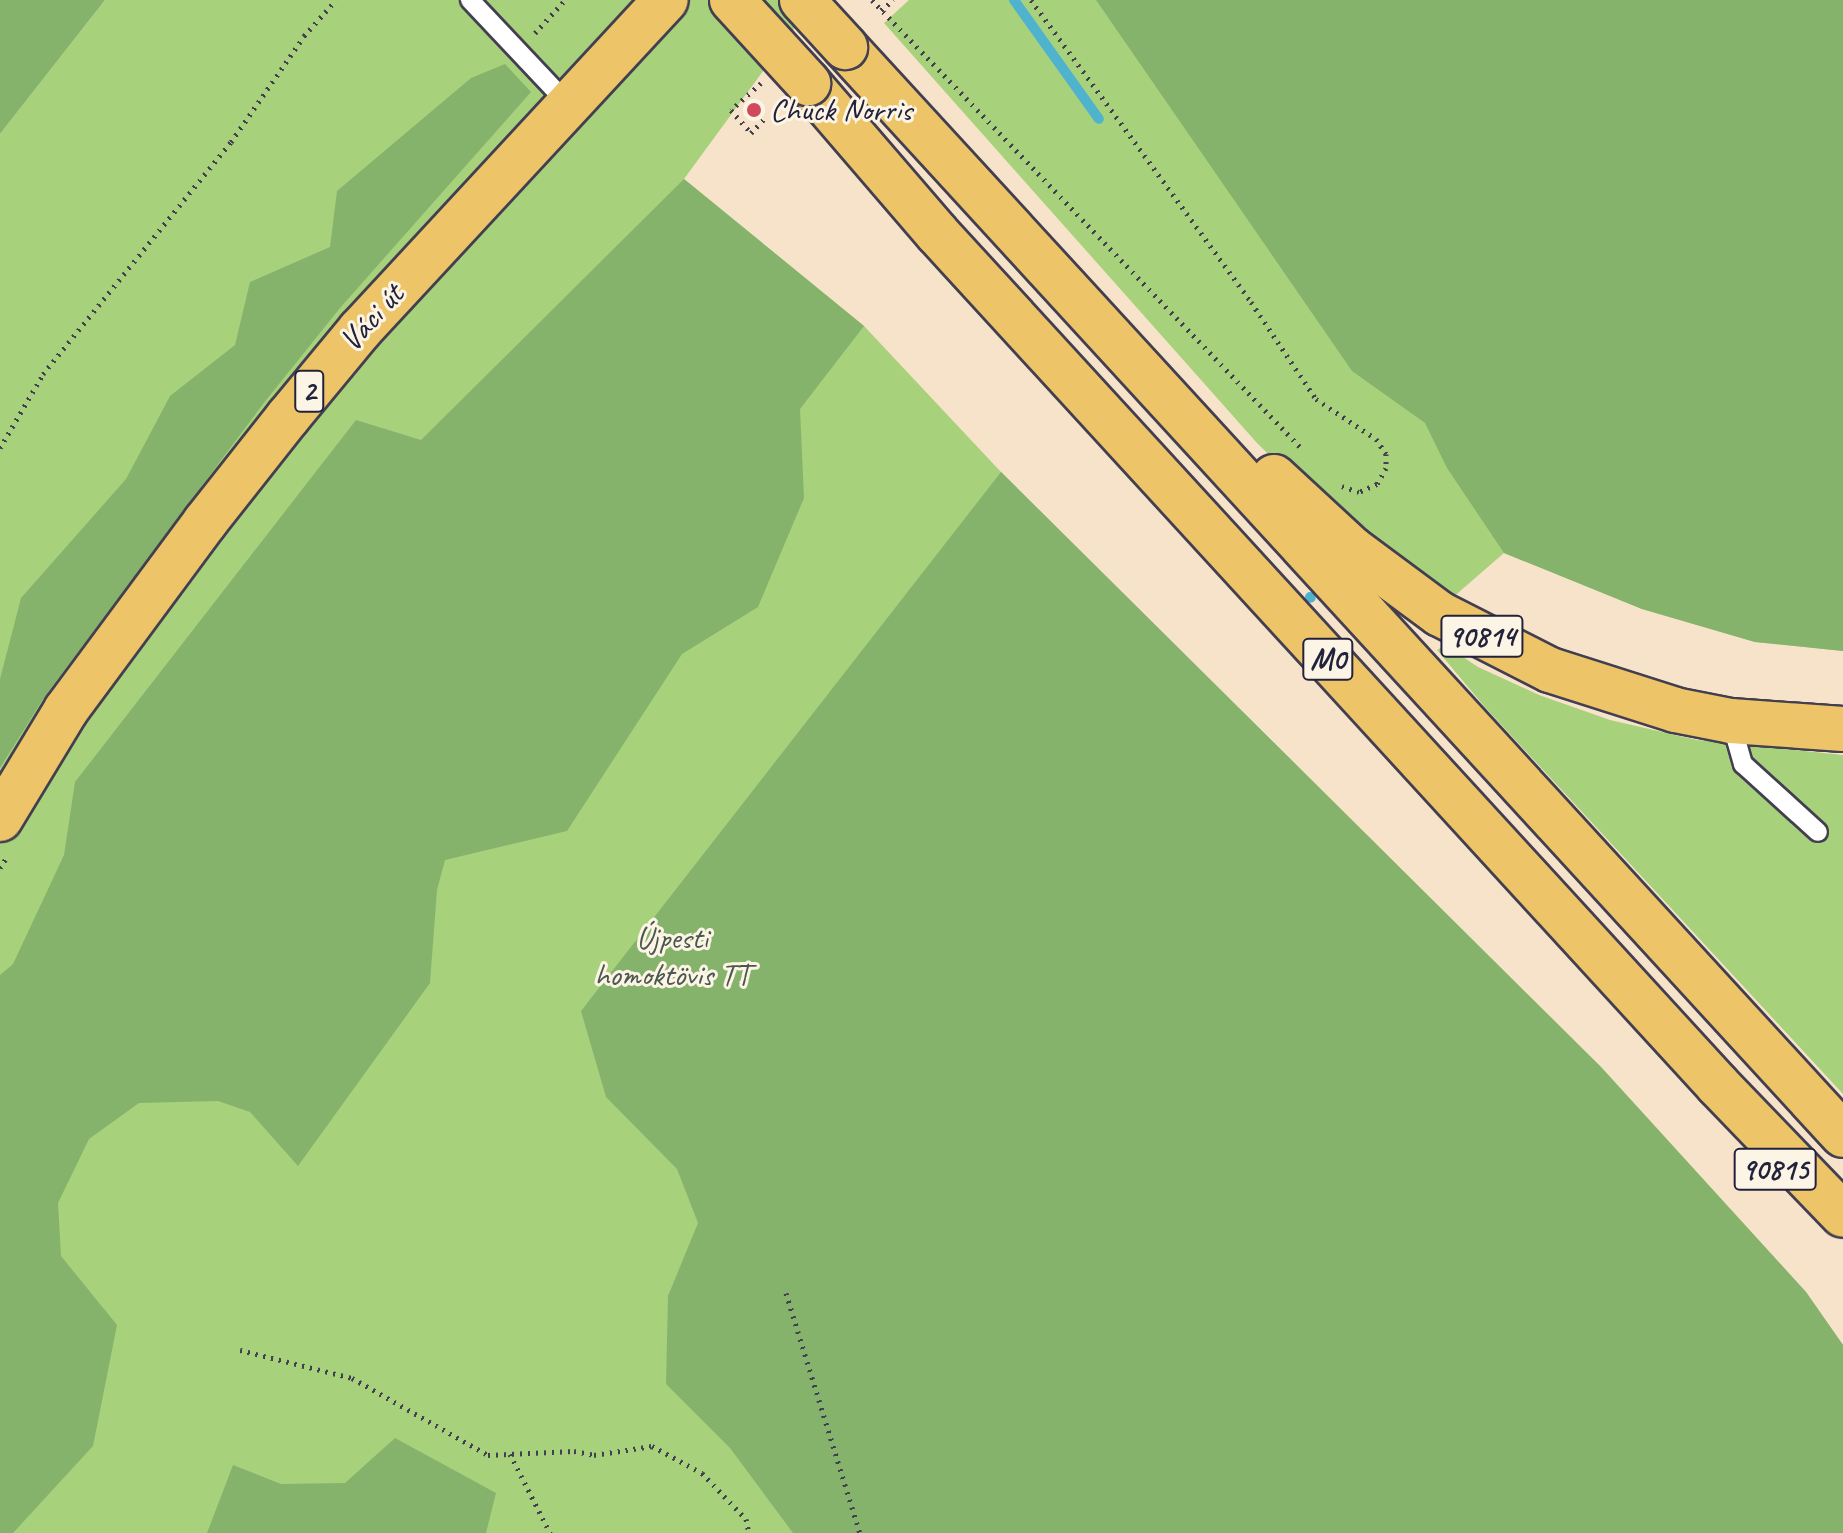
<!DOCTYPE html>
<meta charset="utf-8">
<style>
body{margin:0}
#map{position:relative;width:1843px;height:1533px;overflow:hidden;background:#f7e3ca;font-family:Caveat,sans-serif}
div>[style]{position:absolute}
.green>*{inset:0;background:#a8d17c}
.forest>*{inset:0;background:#86b36c}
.stream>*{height:10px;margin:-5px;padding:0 5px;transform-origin:5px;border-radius:5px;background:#50b3ce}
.path>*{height:5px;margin-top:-2.5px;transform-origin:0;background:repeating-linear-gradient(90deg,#423f50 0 2px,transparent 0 8px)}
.roads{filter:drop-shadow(2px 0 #423f50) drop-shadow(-2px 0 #423f50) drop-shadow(0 2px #423f50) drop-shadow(0 -2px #423f50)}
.service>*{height:18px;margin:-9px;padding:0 9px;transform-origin:9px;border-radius:9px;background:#fff}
.primary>*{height:44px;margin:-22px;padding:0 22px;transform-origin:22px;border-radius:22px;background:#eec469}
.trunk>*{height:44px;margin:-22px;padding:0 22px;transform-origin:22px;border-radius:22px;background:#eec469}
.bridges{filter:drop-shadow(2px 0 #423f50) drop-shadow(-2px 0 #423f50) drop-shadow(0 2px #423f50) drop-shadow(0 -2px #423f50)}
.trunk-bridge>*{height:44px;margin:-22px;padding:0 22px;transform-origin:22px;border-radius:22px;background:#eec469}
.dots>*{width:22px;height:22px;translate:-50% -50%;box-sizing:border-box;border:4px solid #fcf5e5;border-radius:50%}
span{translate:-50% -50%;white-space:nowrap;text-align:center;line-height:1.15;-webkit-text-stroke:6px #fcf5e5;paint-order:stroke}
.shield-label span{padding:2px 6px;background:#fcf5e5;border:2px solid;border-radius:6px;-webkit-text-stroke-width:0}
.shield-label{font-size:30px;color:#22223b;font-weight:700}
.poi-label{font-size:32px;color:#22223b}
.left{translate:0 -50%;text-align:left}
.street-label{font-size:32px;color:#22223b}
.park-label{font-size:32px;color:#4a574e}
</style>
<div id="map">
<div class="green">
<i style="clip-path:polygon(105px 0,815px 0,684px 179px,864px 326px,1001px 472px,1601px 1067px,1806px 1292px,1843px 1345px,1843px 1533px,0 1533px,0 134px)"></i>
<i style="clip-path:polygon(909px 0,1843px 0,1843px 651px,1755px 642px,1642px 609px,1504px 553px,1444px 605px,1357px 542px,1257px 443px,884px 23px)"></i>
<i style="clip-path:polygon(1445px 645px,1478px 667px,1539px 695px,1610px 720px,1697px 740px,1843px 755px,1843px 1094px,1484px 706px,1437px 650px)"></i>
</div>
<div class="forest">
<i style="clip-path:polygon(0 0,105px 0,0 134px)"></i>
<i style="clip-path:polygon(1096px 0,1843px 0,1843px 651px,1755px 642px,1642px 609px,1504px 553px,1447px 468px,1425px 423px,1352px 371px)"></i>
<i style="clip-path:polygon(505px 64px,531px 92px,340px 308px,263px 404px,45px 696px,0 768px,0 679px,21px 598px,126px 479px,170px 396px,235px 345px,250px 282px,330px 247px,337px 191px,471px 78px)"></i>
<i style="clip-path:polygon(684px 179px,864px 326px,800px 409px,804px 498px,758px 607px,682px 654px,567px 831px,445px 860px,437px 890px,430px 983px,298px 1166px,250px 1112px,218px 1101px,139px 1103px,89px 1139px,58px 1203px,61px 1256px,117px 1325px,93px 1446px,13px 1533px,0 1533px,0 975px,13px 964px,64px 855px,75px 782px,356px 420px,421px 440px)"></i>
<i style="clip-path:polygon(1001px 472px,1601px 1067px,1806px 1292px,1843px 1345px,1843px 1533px,793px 1533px,730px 1448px,666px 1384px,668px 1296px,698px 1223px,677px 1169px,606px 1097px,581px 1011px)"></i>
<i style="clip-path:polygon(395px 1438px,496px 1493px,486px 1533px,207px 1533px,233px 1465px,281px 1484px,345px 1483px)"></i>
</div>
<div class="stream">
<i style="left:1014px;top:0;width:146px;rotate:54.5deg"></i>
<i style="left:1310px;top:597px;width:1px;rotate:45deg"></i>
</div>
<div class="path">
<i style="left:872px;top:0;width:619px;rotate:46.24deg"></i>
<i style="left:1031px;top:0;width:374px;rotate:53.9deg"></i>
<i style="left:1251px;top:302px;width:117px;rotate:56.2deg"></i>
<i style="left:1316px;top:399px;width:72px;rotate:33.7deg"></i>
<i style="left:1376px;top:439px;width:18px;rotate:56deg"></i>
<i style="left:1386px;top:454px;width:14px;rotate:90deg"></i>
<i style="left:1386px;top:468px;width:18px;rotate:119deg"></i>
<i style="left:1377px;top:484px;width:20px;rotate:156deg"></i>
<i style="left:1359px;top:492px;width:18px;rotate:-161deg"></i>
<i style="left:881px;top:10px;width:16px;rotate:-38deg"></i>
<i style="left:535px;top:33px;width:45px;rotate:-47.7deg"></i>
<i style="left:761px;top:83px;width:40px;rotate:138deg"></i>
<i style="left:731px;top:110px;width:30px;rotate:49deg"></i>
<i style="left:751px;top:133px;width:23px;rotate:-47deg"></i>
<i style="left:0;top:448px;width:86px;rotate:-59.8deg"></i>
<i style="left:43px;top:374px;width:299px;rotate:-51deg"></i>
<i style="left:231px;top:142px;width:129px;rotate:-55.4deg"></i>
<i style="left:304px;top:36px;width:48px;rotate:-48.4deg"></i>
<i style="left:0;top:868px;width:15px;rotate:-58deg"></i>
<i style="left:786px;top:1293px;width:251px;rotate:72.9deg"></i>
<i style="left:240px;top:1350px;width:115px;rotate:14deg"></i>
<i style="left:352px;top:1378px;width:156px;rotate:29.5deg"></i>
<i style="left:488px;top:1455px;width:86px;rotate:-2.7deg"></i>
<i style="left:574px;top:1451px;width:20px;rotate:11deg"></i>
<i style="left:594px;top:1455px;width:59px;rotate:-8.8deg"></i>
<i style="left:652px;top:1446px;width:57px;rotate:28.4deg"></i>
<i style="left:702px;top:1473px;width:64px;rotate:46.3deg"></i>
<i style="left:746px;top:1519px;width:14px;rotate:78deg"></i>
<i style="left:510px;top:1454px;width:89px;rotate:63.1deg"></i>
</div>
<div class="roads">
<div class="service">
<i style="left:470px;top:0;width:143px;rotate:46.7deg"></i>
<i style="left:1731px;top:722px;width:44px;rotate:74.1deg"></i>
<i style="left:1743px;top:764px;width:101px;rotate:42.2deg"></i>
</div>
<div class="primary">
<i style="left:0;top:819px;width:127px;rotate:-58.8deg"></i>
<i style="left:66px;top:710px;width:234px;rotate:-53.5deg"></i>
<i style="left:205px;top:522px;width:134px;rotate:-51.7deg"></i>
<i style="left:288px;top:417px;width:113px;rotate:-50.4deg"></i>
<i style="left:360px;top:330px;width:450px;rotate:-47.2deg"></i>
</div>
<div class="trunk">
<i style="left:845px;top:47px;width:1476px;rotate:47.47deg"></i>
<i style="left:808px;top:83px;width:198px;rotate:49.3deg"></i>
<i style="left:937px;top:233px;width:1156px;rotate:47.49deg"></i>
<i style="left:1718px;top:1085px;width:180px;rotate:46.1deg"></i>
<i style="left:1274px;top:477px;width:106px;rotate:42.7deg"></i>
<i style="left:1352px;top:549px;width:109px;rotate:36.5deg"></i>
<i style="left:1440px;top:614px;width:123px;rotate:27deg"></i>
<i style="left:1550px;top:670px;width:131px;rotate:17.7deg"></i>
<i style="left:1675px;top:710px;width:57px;rotate:11.1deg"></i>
<i style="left:1731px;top:721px;width:112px;rotate:4.1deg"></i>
</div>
</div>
<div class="bridges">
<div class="trunk-bridge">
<i style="left:732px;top:0;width:113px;rotate:47.5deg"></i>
<i style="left:802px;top:0;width:64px;rotate:47.5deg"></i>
</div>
</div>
<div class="dots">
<i style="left:754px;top:110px;background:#d1495b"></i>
</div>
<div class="shield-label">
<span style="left:309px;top:391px">2</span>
<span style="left:1482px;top:636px">90814</span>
<span style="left:1328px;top:659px">M0</span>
<span style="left:1775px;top:1169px">90815</span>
</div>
<div class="poi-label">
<span class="left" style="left:770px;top:110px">Chuck Norris</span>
</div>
<div class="street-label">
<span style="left:372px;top:318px;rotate:-48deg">Váci út</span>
</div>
<div class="park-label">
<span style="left:672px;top:957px">Újpesti<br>homoktövis TT</span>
</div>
</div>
